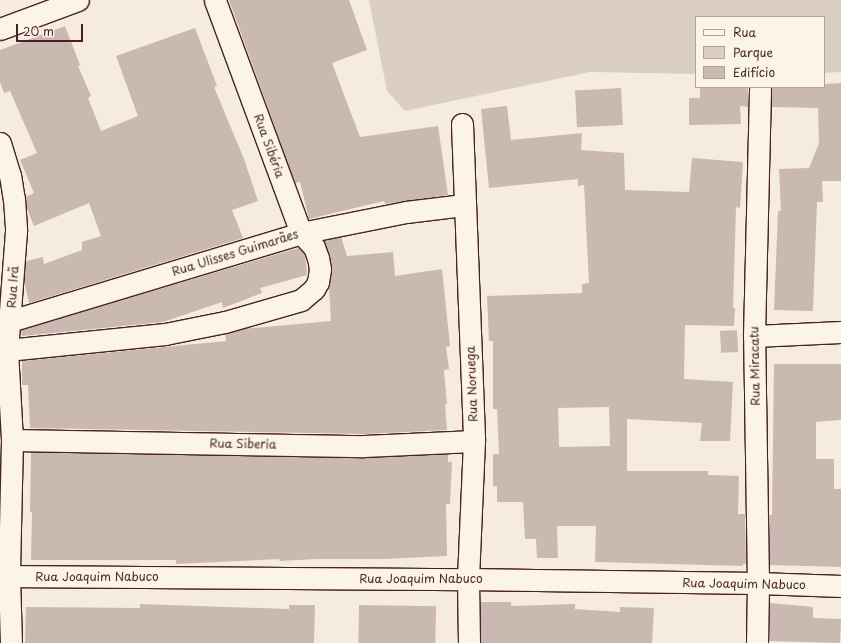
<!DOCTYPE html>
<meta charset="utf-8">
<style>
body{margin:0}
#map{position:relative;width:841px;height:643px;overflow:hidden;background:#f5ecde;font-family:"Playpen Sans",sans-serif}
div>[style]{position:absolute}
.green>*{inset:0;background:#dbcec4}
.building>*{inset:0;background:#cab9b1;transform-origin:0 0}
.roads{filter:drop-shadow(1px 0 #4a1f2b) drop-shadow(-1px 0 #4a1f2b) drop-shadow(0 1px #4a1f2b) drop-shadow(0 -1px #4a1f2b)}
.street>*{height:21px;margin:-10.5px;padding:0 10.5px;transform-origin:10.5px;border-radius:10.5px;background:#fcf5e5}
span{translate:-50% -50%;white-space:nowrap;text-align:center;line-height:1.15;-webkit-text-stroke:4px #fcf5e5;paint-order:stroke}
.street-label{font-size:12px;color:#4a1f2b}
.legend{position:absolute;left:695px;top:16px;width:130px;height:72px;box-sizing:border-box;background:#fcf5e5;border:1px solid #b59f9b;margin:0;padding:5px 7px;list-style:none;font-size:12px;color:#4a1f2b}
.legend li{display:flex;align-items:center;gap:8px;height:20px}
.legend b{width:20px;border:1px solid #b59f9b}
.scale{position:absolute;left:16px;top:24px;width:67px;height:18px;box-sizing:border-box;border:2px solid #4a1f2b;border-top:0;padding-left:5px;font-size:12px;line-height:14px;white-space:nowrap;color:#4a1f2b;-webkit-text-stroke:3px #fcf5e5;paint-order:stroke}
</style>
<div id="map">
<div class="green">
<i style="clip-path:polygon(369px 0,841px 0,841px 72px,824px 73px,824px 17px,696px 17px,696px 74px,590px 72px,405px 111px,387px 91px)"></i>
</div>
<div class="building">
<i style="clip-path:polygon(229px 0,349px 0,367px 50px,332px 63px,360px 137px,438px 126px,448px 195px,385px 204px,384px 201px,309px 219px,300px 182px,295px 183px)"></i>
<i style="clip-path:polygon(65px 26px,80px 65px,78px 66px,91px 96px,88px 98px,101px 131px,138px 116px,116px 56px,195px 28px,217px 86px,214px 87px,244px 159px,258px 201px,232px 210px,243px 238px,29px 303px,24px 281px,26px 261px,43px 257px,44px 264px,82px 250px,82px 242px,101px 236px,89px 203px,34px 226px,27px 209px,26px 197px,34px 193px,20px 160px,37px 153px,10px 91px,4px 93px,0 82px,0 50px)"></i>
<i style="clip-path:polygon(841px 83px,841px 181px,822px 181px,823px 202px,817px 202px,813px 311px,774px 310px,778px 211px,781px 211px,779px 169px,809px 168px,819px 143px,818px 108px,772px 107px,771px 87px,824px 87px,824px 84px)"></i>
<i style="clip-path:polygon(700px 87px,748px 87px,748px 107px,740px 106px,741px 124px,689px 125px,689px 98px,700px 98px)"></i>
<i style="left:621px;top:88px;width:37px;height:46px;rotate:87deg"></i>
<i style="clip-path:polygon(evenodd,507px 106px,511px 140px,582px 133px,581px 150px,624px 153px,625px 190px,689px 192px,692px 158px,743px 162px,740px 208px,736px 207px,733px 308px,735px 308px,734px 326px,685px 325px,684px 379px,733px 382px,730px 441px,700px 441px,702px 423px,627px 419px,627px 471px,708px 471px,708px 475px,739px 476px,738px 514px,745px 514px,746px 564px,743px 564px,743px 566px,595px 562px,596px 526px,557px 526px,558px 558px,537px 558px,536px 539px,525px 539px,523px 502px,497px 502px,497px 486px,493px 486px,493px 454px,499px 454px,497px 409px,493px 409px,493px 341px,489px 341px,487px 296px,582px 293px,582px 284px,589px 283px,584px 185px,578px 186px,578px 179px,489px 188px,481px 109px,507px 106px,609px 407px,610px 446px,559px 447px,558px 408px,609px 407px)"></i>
<i style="clip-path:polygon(341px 237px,347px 256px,393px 252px,395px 276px,442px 269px,450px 346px,446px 347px,449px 369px,444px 370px,447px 404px,445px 404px,447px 430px,364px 434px,30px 428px,28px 385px,22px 385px,22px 361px,226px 341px,225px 334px,242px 329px,331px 321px,329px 288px,332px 267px,324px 241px)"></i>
<i style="clip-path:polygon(298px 248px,304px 253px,306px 261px,307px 275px,260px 288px,262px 293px,223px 308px,222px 302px,163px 322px,22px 336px,21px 330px)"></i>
<i style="left:737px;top:330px;width:22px;height:17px;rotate:87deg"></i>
<i style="clip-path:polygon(774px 364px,841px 364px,841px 420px,816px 422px,816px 459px,834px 459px,834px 489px,841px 489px,841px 567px,770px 565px,769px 515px,772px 515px)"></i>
<i style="clip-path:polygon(31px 452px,364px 458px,448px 454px,448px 462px,452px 462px,450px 504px,446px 504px,447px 556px,384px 559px,317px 559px,280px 561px,279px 559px,259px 560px,176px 564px,176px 560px,31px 560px,32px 512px,30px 512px)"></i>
<i style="clip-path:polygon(480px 602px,511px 602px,511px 606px,575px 604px,575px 609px,620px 612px,620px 607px,654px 608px,652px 643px,481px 643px)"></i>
<i style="clip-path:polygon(770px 603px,813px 607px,813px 618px,841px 619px,840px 643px,769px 641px)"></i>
<i style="clip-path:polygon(140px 604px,289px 609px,289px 605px,315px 605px,314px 643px,25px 643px,26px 607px,140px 608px)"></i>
<i style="left:359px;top:605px;width:77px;height:38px;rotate:1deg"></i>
</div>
<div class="roads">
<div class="street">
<i style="left:0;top:29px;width:83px;rotate:-20.4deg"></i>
<i style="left:462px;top:124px;width:317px;rotate:87.8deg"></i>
<i style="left:474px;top:441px;width:138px;rotate:92.5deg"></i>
<i style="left:468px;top:579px;width:64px;rotate:89.1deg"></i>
<i style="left:0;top:143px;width:34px;rotate:73deg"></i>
<i style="left:10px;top:175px;width:24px;rotate:81deg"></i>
<i style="left:14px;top:199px;width:32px;rotate:86deg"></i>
<i style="left:16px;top:231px;width:119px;rotate:94.3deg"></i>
<i style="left:7px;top:350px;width:90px;rotate:86.8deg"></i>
<i style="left:12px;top:440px;width:136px;rotate:91.3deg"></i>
<i style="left:9px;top:576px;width:67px;rotate:88.3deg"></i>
<i style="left:10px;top:321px;width:304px;rotate:-16.8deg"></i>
<i style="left:301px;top:233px;width:107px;rotate:-11.3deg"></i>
<i style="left:406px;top:212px;width:58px;rotate:-6.9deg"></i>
<i style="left:754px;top:336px;width:87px;rotate:-2.6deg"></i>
<i style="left:7px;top:350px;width:159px;rotate:-5.8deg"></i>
<i style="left:165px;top:334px;width:61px;rotate:-11.3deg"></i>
<i style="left:225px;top:322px;width:79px;rotate:-16.1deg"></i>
<i style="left:301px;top:300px;width:17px;rotate:-40deg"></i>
<i style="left:314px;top:289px;width:8px;rotate:-60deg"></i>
<i style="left:318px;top:282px;width:13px;rotate:-81deg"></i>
<i style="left:320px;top:269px;width:11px;rotate:-100deg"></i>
<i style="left:318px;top:258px;width:12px;rotate:-110deg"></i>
<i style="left:314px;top:247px;width:19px;rotate:-133deg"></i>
<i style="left:301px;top:233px;width:248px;rotate:-110.3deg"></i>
<i style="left:12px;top:440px;width:352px;rotate:1deg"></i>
<i style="left:364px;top:446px;width:110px;rotate:-2.6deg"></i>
<i style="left:0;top:576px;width:468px;rotate:0.4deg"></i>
<i style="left:468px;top:579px;width:290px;rotate:0.8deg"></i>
<i style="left:758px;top:583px;width:83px;rotate:2.1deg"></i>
<i style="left:757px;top:643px;width:60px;rotate:-89deg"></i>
<i style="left:758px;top:583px;width:247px;rotate:-90.9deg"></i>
<i style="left:754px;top:336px;width:247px;rotate:-88.6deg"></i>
</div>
</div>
<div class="street-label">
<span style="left:269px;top:146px;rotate:70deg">Rua Sibéria</span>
<span style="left:235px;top:253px;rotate:-17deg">Rua Ulisses Guimarães</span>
<span style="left:13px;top:287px;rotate:-86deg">Rua Irã</span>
<span style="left:755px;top:366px;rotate:-91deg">Rua Miracatu</span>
<span style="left:472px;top:384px;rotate:-92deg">Rua Noruega</span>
<span style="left:243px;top:444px;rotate:1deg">Rua Siberia</span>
<span style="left:97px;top:577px">Rua Joaquim Nabuco</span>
<span style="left:421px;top:579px">Rua Joaquim Nabuco</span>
<span style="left:744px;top:584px;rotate:1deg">Rua Joaquim Nabuco</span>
</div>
<ul class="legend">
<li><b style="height:5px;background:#fcf5e5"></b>Rua</li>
<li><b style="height:11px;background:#dbcec4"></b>Parque</li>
<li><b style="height:11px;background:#cab9b1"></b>Edifício</li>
</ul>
<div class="scale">20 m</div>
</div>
